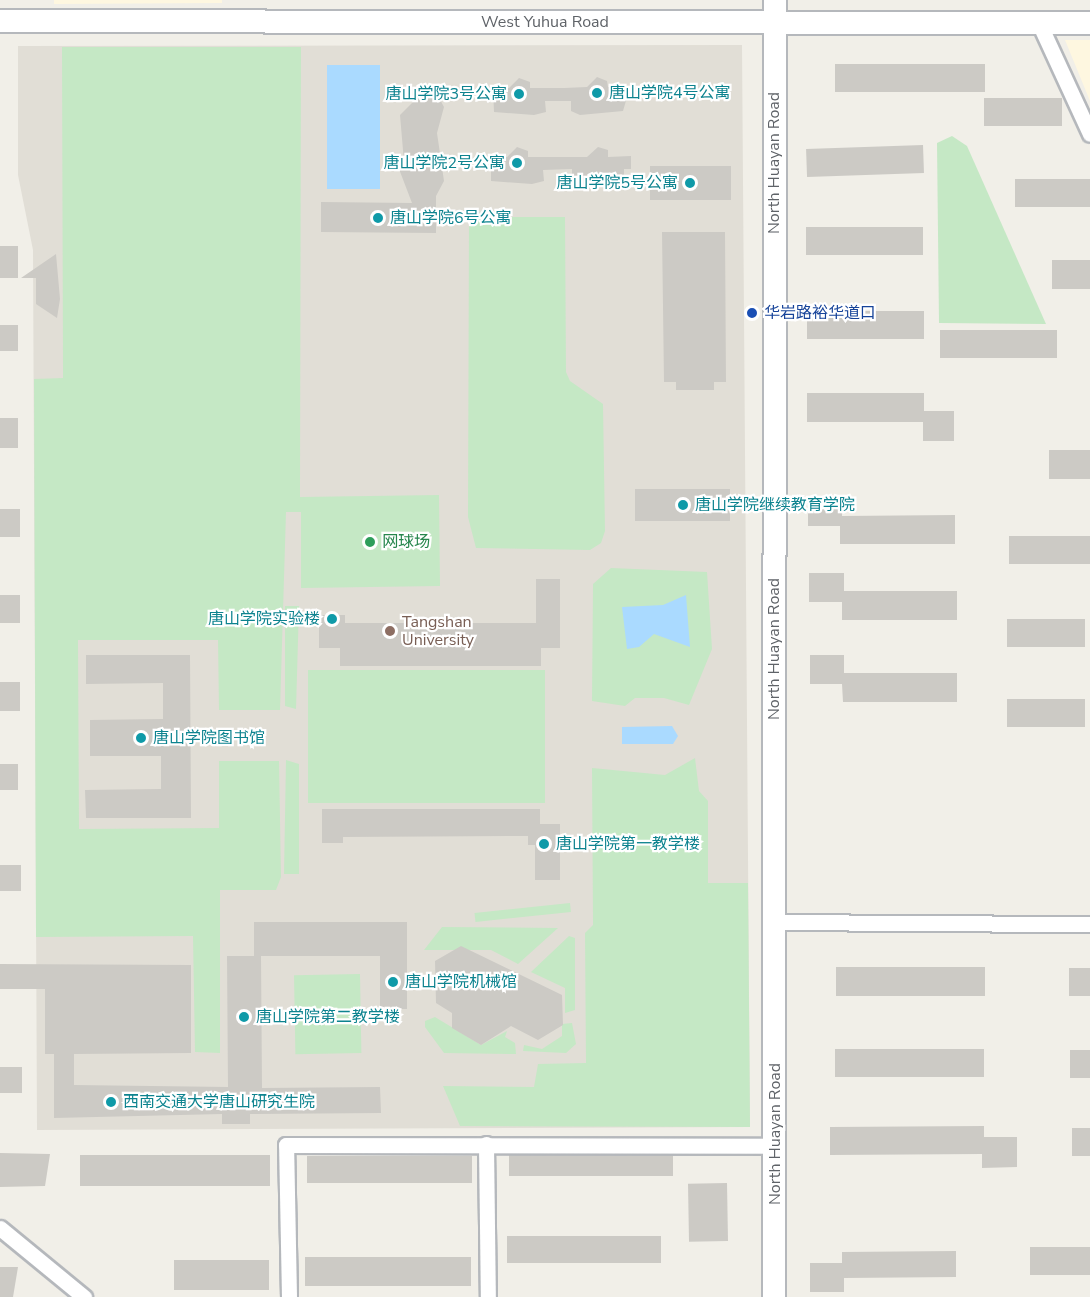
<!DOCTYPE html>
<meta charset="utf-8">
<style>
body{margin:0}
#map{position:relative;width:1090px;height:1297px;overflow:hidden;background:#f1efe8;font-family:"Nunito Sans","Noto Sans SC",sans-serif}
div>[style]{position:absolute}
.commercial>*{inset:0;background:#fef7e0}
.education>*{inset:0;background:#e1ded6}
.green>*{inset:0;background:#c5e8c5;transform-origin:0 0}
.water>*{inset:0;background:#aadaff;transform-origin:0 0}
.building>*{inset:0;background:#cccac5;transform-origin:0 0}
.roads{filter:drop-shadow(2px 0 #b5b8bc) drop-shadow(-2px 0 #b5b8bc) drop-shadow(0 2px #b5b8bc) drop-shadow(0 -2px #b5b8bc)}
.street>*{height:15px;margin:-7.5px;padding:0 7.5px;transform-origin:7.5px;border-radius:7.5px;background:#fff}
.secondary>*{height:22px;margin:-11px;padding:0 11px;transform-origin:11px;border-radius:11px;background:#fff}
.dots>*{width:16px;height:16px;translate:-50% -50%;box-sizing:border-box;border:3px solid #fff;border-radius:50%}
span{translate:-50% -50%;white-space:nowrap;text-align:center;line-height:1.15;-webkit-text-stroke:4.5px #fff;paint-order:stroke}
.street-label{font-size:16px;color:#5f6368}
.culture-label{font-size:16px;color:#0d838f}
.left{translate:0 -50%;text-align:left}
.right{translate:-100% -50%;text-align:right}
.transit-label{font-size:16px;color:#164399}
.leisure-label{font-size:16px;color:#27864d}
.education-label{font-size:16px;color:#785e54}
</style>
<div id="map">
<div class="commercial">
<i style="clip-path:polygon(54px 0,222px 0,222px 3px,54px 4px)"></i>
<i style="clip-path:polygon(1065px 40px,1090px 40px,1090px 101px)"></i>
</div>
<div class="education">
<i style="clip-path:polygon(742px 45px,750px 1127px,37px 1130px,33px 250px,18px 175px,18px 46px)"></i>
</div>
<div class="green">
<i style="clip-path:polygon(62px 47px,301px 47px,300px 497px,439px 495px,440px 586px,301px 588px,301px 512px,286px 512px,280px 710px,219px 710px,218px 640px,78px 640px,79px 829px,219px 828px,219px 761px,279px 761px,281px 877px,276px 890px,220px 890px,220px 1053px,195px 1052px,193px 936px,36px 937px,34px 379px,63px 378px)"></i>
<i style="clip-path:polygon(952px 136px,967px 146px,1046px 324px,939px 323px,937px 143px)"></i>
<i style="clip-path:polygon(469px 217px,565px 217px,566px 372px,570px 381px,603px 404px,605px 531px,601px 543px,590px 550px,476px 548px,468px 517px)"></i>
<i style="clip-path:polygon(611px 568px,707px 572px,712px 649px,689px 705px,664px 698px,635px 698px,625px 706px,592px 701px,593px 584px)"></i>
<i style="clip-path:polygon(285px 606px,299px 606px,296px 709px,285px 706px)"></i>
<i style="left:308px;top:670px;width:237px;height:133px"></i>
<i style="clip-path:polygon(695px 758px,699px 791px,708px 801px,708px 883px,748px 883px,750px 1127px,460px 1126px,443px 1086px,534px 1087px,538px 1064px,586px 1063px,585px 933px,593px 925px,592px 768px,665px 775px)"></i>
<i style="clip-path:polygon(286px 760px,299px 764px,299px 874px,284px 874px)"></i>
<i style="left:570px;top:903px;width:9px;height:96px;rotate:84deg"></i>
<i style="clip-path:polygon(442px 927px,558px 928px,518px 964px,491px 950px,424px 950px)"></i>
<i style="clip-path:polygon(569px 936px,575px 938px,575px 1010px,565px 1013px,565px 988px,531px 972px)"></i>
<i style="left:360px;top:974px;width:79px;height:66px;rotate:89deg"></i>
<i style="clip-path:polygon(435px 1017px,481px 1045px,507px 1031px,505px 1037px,515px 1043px,516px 1054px,444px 1053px,425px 1027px,425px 1021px)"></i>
<i style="clip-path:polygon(572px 1023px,576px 1044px,566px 1053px,523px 1051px,524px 1045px,542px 1049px,562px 1036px,562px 1024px)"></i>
</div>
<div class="water">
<i style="left:327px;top:65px;width:53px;height:124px"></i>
<i style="clip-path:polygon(686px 595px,690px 647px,654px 634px,639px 647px,627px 649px,622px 607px,663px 605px)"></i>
<i style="clip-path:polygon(672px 726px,678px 736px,673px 744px,622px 744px,622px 727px)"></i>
</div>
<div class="building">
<i style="left:835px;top:64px;width:150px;height:28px"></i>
<i style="clip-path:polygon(597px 77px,607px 81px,608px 87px,630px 87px,623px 111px,580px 115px,571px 111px,571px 101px,545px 101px,546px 112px,534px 115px,494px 112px,493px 88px,509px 88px,519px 78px,530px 82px,530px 88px,564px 88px,587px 87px)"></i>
<i style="clip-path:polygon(421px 94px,437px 94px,444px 107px,437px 133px,444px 181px,436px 196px,436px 233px,321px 232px,321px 202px,412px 203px,399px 169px,404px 162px,400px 115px)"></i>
<i style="left:984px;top:98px;width:78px;height:28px"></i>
<i style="left:923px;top:145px;width:28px;height:117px;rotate:88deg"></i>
<i style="clip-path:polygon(517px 147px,528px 151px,528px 157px,587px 157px,598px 147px,608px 150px,608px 157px,631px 156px,631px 169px,624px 169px,624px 181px,613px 184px,581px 184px,572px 181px,572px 169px,543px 170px,544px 181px,532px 184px,491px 181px,491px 157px,507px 157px)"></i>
<i style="left:650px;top:166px;width:81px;height:34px"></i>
<i style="left:1015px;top:179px;width:75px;height:28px"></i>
<i style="left:806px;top:227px;width:117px;height:28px"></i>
<i style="clip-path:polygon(662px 232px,725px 232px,726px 382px,714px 382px,714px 390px,676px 390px,676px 382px,664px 382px)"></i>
<i style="left:0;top:246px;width:18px;height:32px"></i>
<i style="clip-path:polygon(56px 254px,60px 299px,57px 318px,36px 304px,36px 278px,21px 278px)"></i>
<i style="left:1052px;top:260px;width:38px;height:29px"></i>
<i style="left:924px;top:311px;width:28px;height:117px;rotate:90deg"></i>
<i style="left:0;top:325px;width:18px;height:26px"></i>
<i style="left:940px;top:330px;width:117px;height:28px"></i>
<i style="clip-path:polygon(807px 393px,924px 393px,924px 411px,954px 411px,954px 441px,923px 441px,923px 422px,807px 422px)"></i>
<i style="left:0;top:418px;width:18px;height:30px"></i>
<i style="left:1049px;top:450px;width:41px;height:29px"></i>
<i style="left:635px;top:489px;width:95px;height:32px"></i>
<i style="clip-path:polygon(808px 497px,842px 497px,842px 516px,955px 515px,955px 544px,840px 544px,840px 526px,808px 526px)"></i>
<i style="left:0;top:509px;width:20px;height:28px"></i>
<i style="left:1009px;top:536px;width:81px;height:28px"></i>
<i style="clip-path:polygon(809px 573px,844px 573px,844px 591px,957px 591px,957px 620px,842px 620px,842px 602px,809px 602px)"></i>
<i style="clip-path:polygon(536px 579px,560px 579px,560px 648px,541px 648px,541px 666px,340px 666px,340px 648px,319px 648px,319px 615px,345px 615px,345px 623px,536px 623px)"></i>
<i style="left:0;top:595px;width:20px;height:28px"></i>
<i style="left:1007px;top:619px;width:78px;height:28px"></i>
<i style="clip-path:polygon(86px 655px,190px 655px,191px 818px,86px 818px,85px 790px,161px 789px,161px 756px,90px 756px,90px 720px,163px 719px,163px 683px,86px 684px)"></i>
<i style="clip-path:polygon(810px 655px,844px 655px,844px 673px,957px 673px,957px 702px,843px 702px,842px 684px,810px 684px)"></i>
<i style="left:0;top:682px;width:20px;height:29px"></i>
<i style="left:1007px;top:699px;width:78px;height:28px"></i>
<i style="left:0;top:764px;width:18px;height:26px"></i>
<i style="clip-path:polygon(322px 809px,540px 809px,540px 824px,560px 824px,560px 880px,535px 880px,535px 845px,528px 845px,528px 836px,343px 837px,343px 843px,322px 843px)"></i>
<i style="left:0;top:865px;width:21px;height:26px"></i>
<i style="clip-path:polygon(254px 922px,407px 922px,407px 1009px,380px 1009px,380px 956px,261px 956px,262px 1088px,380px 1087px,381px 1113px,250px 1114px,250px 1124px,222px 1124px,222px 1114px,54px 1118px,54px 1054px,45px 1054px,45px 989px,0 989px,0 964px,191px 965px,191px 1053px,74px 1054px,74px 1085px,228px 1087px,227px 956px,254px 956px)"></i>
<i style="clip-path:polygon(461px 946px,562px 995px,563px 1025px,538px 1040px,511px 1026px,481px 1045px,452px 1028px,452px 1013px,436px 1003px,435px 961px)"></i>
<i style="left:836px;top:967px;width:149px;height:29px"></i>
<i style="left:1069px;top:968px;width:21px;height:28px"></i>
<i style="left:835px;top:1049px;width:149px;height:28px"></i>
<i style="left:1070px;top:1050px;width:20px;height:28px"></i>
<i style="left:0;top:1067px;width:22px;height:26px"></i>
<i style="clip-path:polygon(984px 1126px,984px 1137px,1017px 1137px,1017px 1167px,982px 1168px,982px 1154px,830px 1155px,830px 1127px)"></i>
<i style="left:1072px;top:1128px;width:18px;height:28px"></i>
<i style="clip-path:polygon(0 1153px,50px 1154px,45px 1186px,0 1187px)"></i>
<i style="left:80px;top:1155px;width:190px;height:31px"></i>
<i style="left:509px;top:1155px;width:164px;height:21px"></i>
<i style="left:307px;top:1156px;width:165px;height:27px"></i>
<i style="left:727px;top:1183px;width:58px;height:39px;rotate:89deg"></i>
<i style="left:661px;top:1236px;width:27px;height:154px;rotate:90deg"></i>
<i style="left:1030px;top:1247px;width:60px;height:28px"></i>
<i style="clip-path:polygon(956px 1251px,956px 1277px,844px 1278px,844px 1292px,810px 1292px,810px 1263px,842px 1263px,842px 1252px)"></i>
<i style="left:471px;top:1257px;width:29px;height:166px;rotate:90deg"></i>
<i style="left:269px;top:1260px;width:30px;height:95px;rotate:90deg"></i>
<i style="clip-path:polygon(0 1267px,18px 1267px,13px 1297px,0 1297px)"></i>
</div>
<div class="roads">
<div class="street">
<i style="left:1039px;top:23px;width:122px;rotate:65.3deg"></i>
<i style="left:776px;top:922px;width:314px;rotate:0.4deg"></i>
<i style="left:486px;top:1144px;width:153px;rotate:89.3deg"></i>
<i style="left:0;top:1228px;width:109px;rotate:39.4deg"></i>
<i style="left:289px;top:1297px;width:152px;rotate:-91.1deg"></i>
<i style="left:286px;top:1145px;width:488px;rotate:0.1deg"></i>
</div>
<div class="secondary">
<i style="left:0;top:21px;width:1090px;rotate:0.11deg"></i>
<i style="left:774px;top:1297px;width:1297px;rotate:-89.96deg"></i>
</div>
</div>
<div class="dots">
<i style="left:597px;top:93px;background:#0f9aa8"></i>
<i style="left:519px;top:94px;background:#0f9aa8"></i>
<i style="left:517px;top:163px;background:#0f9aa8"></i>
<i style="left:690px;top:183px;background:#0f9aa8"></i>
<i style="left:378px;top:218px;background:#0f9aa8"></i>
<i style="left:752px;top:313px;background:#1a4fb4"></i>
<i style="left:683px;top:505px;background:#0f9aa8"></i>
<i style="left:370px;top:542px;background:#2e9e5b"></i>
<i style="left:332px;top:619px;background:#0f9aa8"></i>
<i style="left:390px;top:631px;background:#8d6e63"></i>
<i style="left:141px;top:738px;background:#0f9aa8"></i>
<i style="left:544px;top:844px;background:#0f9aa8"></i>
<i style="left:393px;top:982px;background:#0f9aa8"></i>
<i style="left:244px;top:1017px;background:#0f9aa8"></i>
<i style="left:111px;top:1102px;background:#0f9aa8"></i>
</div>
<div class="street-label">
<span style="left:545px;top:22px">West Yuhua Road</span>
<span style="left:774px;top:163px;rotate:-90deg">North Huayan Road</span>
<span style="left:774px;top:649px;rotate:-90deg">North Huayan Road</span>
<span style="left:775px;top:1134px;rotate:-90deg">North Huayan Road</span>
</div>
<div class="culture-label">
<span class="left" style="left:609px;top:93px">唐山学院4号公寓</span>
<span class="right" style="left:507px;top:94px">唐山学院3号公寓</span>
<span class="right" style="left:505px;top:163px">唐山学院2号公寓</span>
<span class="right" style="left:678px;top:183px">唐山学院5号公寓</span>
<span class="left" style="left:390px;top:218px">唐山学院6号公寓</span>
<span class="left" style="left:695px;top:505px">唐山学院继续教育学院</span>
<span class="right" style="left:320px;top:619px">唐山学院实验楼</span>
<span class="left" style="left:153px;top:738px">唐山学院图书馆</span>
<span class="left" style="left:556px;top:844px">唐山学院第一教学楼</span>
<span class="left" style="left:405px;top:982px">唐山学院机械馆</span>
<span class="left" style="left:256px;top:1017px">唐山学院第二教学楼</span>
<span class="left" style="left:123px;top:1102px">西南交通大学唐山研究生院</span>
</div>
<div class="transit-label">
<span class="left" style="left:764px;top:313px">华岩路裕华道口</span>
</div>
<div class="leisure-label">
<span class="left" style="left:382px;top:542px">网球场</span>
</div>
<div class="education-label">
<span class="left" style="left:402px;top:631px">Tangshan<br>University</span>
</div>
</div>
